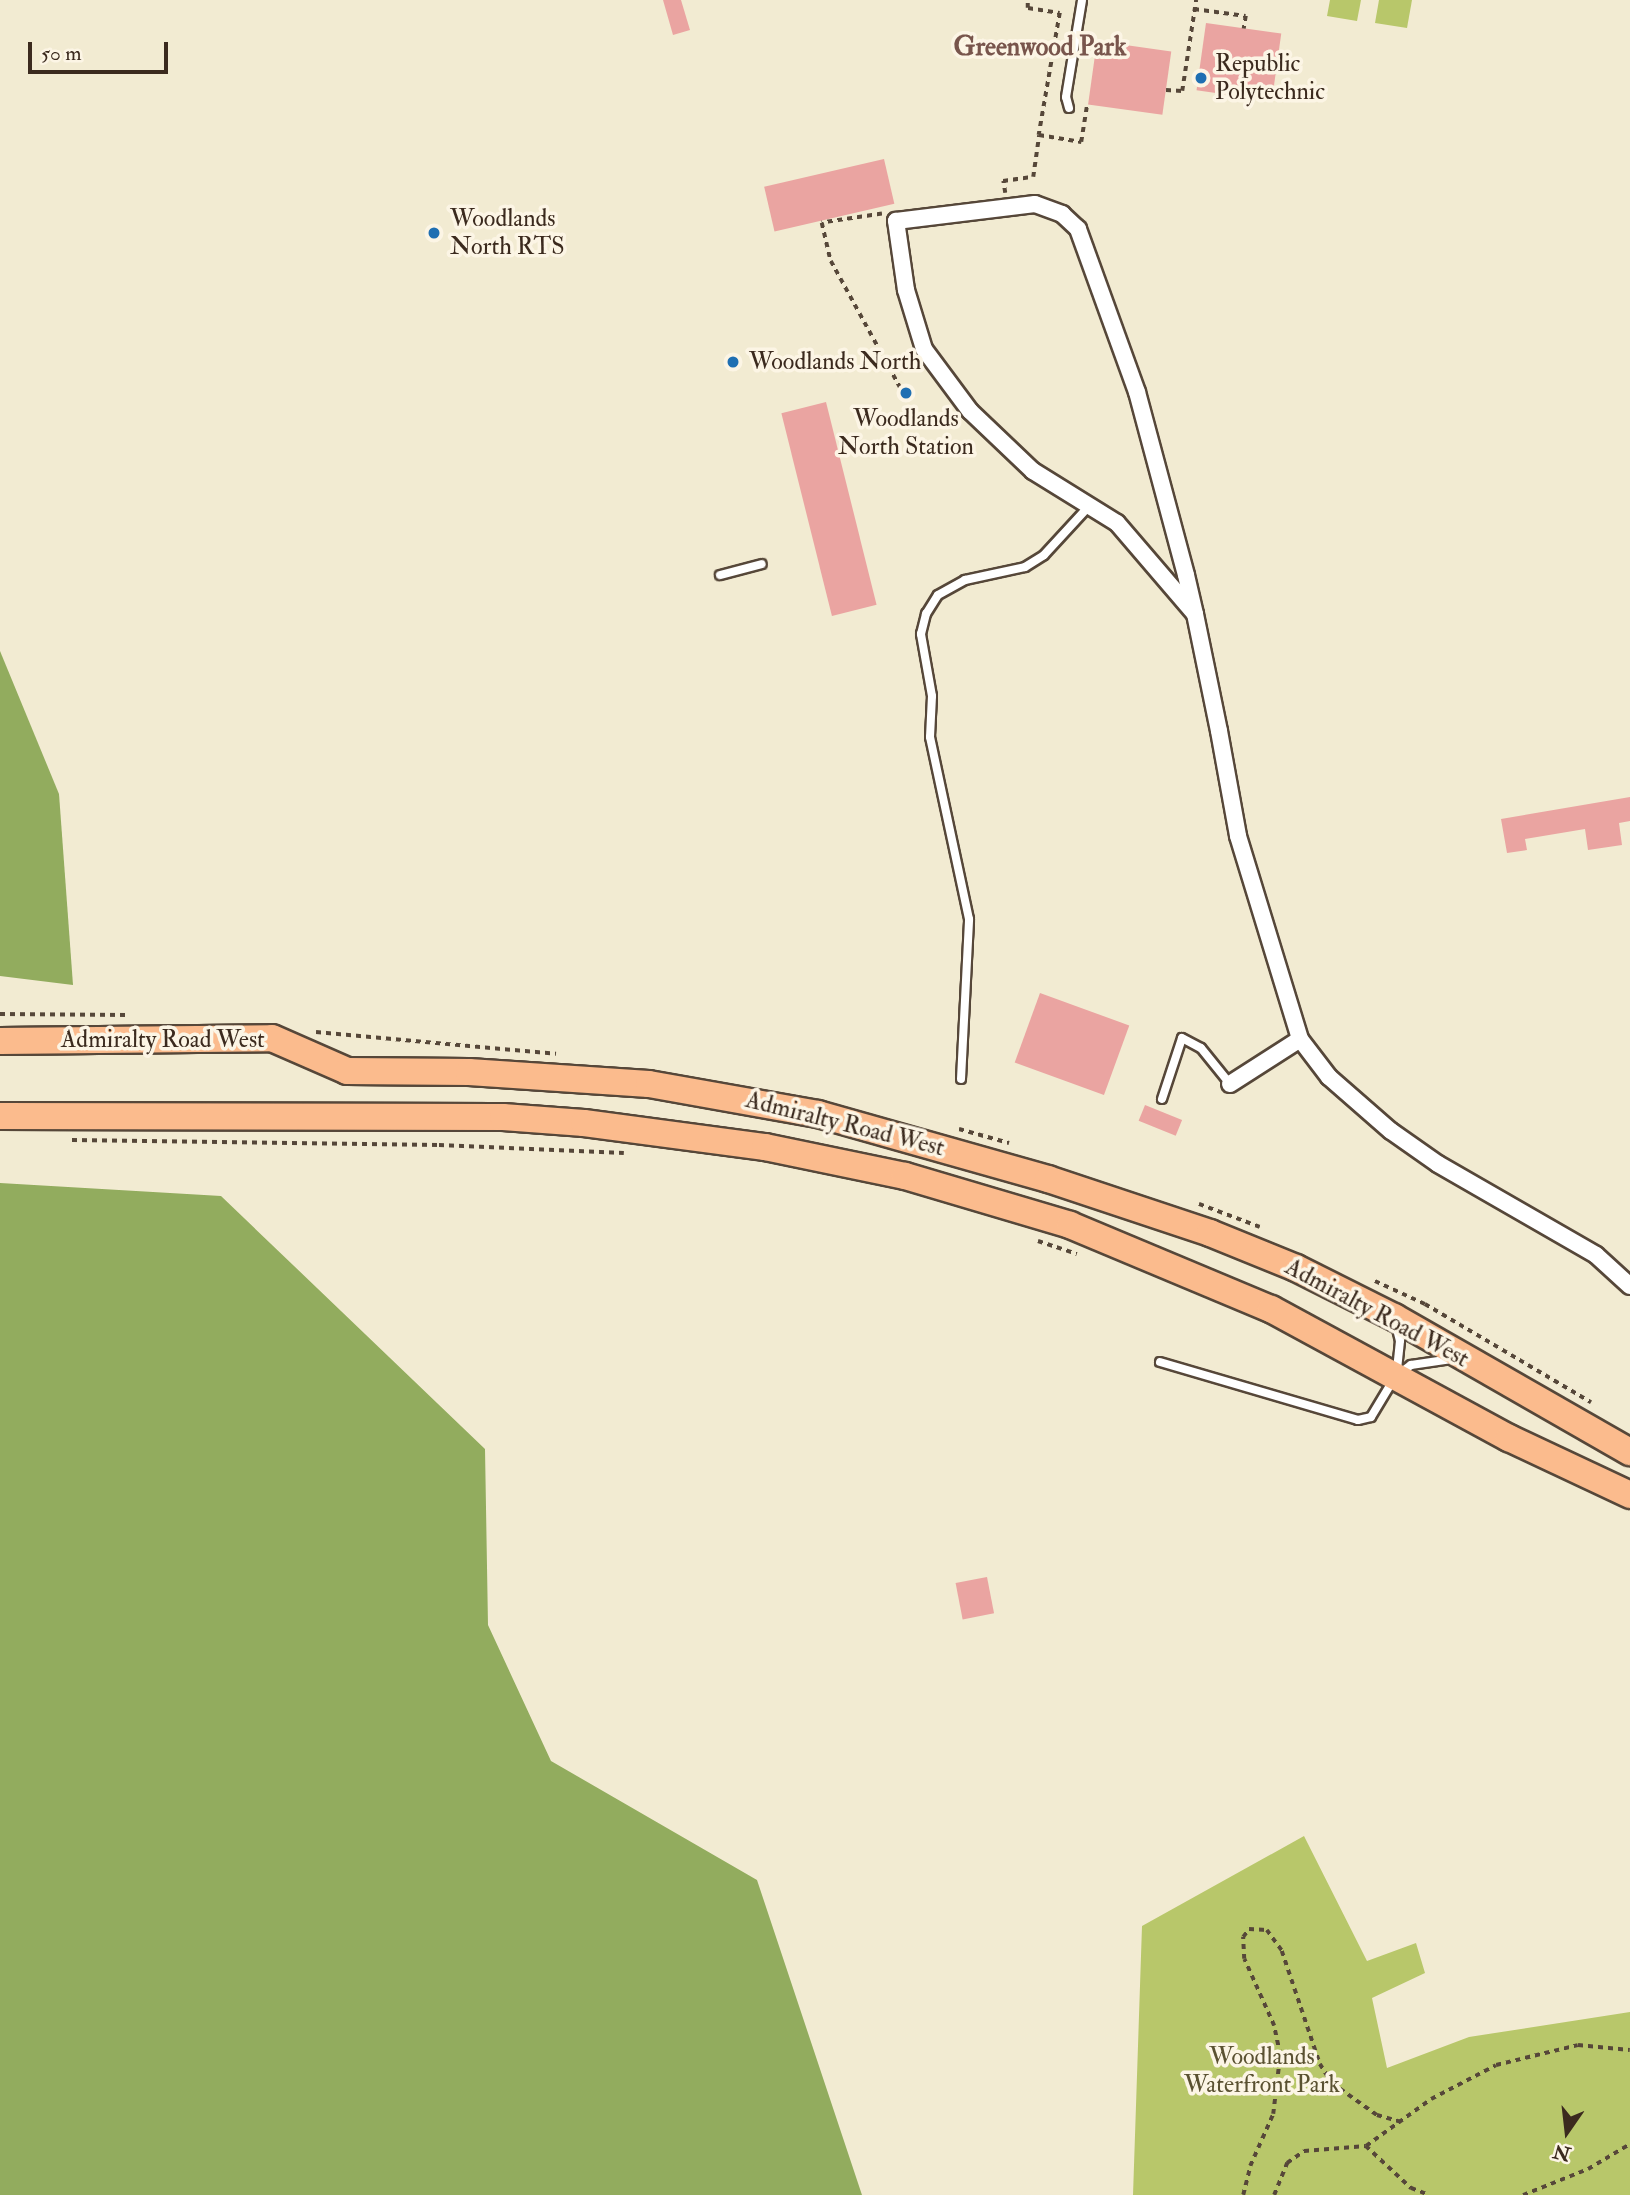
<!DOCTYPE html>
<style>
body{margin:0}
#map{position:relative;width:1630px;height:2195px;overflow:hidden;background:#f2ebd2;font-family:"IM FELL Double Pica",serif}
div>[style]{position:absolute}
.green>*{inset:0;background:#b8c76a}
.forest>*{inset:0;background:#92ac5e}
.building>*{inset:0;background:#eaa4a1;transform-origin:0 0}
.path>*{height:3.5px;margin-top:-1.75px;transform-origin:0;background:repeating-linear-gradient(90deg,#564739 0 5px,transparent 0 10px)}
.roads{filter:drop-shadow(2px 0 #564739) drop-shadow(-2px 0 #564739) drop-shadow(0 2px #564739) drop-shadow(0 -2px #564739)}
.service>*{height:8px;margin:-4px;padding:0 4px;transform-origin:4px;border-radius:4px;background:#fff}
.minor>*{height:16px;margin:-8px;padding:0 8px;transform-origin:8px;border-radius:8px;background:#fff}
.primary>*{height:26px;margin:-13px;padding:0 13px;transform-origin:13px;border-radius:13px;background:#fbbb8d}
.dots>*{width:19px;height:19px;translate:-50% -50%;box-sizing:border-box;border:4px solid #fcf5e5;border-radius:50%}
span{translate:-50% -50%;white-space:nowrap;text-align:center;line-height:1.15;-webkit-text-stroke:7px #fcf5e5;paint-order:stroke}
.poi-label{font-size:24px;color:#3b2a1e}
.left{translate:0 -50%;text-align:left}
.street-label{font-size:24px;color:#3b2a1e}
.park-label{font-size:24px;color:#5a5131}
.neighbourhood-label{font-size:26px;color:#78554c;font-weight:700}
.north{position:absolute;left:1532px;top:2097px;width:70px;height:70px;-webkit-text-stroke:5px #fcf5e5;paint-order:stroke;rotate:194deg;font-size:19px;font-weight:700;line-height:28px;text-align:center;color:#3b2a1e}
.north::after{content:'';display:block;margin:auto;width:24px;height:32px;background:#3b2a1e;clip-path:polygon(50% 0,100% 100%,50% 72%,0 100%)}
.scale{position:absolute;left:28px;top:42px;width:140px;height:32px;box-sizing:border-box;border:4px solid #3b2a1e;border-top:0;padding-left:9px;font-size:21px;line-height:24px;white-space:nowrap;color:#3b2a1e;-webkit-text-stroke:5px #fcf5e5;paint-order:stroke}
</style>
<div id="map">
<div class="green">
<i style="clip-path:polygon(1330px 0,1361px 0,1357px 21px,1327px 16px)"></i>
<i style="clip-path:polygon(1379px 0,1412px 0,1407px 28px,1375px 23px)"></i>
<i style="clip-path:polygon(1304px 1836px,1367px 1961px,1416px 1943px,1425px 1973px,1372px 1998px,1387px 2068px,1469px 2037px,1630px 2012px,1630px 2195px,1133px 2195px,1142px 1926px)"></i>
</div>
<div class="forest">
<i style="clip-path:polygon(0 651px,59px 794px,73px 985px,0 976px)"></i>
<i style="clip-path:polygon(0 1183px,221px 1196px,485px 1449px,488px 1625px,551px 1761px,757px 1880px,862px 2195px,0 2195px)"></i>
</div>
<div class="building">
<i style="clip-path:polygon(663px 0,681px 0,690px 30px,673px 35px)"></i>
<i style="left:1206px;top:23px;width:76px;height:68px;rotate:8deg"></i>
<i style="left:1097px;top:41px;width:75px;height:64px;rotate:8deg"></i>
<i style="left:884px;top:159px;width:46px;height:123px;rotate:77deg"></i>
<i style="left:826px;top:402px;width:209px;height:46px;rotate:76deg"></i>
<i style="clip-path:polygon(1630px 797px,1630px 821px,1619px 823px,1622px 845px,1588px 850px,1585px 829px,1525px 839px,1527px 850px,1507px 853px,1501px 819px)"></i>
<i style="left:1040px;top:993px;width:95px;height:74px;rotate:20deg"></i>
<i style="left:1145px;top:1105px;width:40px;height:17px;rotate:22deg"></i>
<i style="left:987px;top:1577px;width:37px;height:32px;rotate:79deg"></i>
</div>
<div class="path">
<i style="left:1028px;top:3px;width:5px;rotate:90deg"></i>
<i style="left:1028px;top:8px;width:32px;rotate:9deg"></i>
<i style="left:1060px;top:13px;width:124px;rotate:99.8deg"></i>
<i style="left:1194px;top:9px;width:52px;rotate:7.7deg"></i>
<i style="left:1246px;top:16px;width:13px;rotate:99deg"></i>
<i style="left:1166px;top:90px;width:16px;rotate:4deg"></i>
<i style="left:1182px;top:91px;width:92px;rotate:-81.3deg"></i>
<i style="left:1005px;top:193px;width:12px;rotate:-99deg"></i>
<i style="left:1003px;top:181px;width:30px;rotate:-8deg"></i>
<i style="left:1033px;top:177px;width:42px;rotate:-81.9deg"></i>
<i style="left:1039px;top:135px;width:43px;rotate:9.5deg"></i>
<i style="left:1081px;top:142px;width:38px;rotate:-81deg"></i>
<i style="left:882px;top:214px;width:61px;rotate:171.5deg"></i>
<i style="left:822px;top:223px;width:39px;rotate:77deg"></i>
<i style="left:831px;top:261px;width:154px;rotate:61.3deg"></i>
<i style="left:0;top:1014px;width:127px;rotate:0.5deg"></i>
<i style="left:316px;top:1032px;width:241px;rotate:5.2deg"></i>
<i style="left:959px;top:1129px;width:52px;rotate:15.6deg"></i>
<i style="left:72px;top:1140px;width:367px;rotate:0.8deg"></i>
<i style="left:439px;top:1145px;width:185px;rotate:2.5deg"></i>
<i style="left:1199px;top:1204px;width:65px;rotate:20.7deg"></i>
<i style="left:1038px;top:1241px;width:41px;rotate:18.4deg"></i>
<i style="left:1375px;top:1281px;width:55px;rotate:24.7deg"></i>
<i style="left:1425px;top:1304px;width:193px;rotate:30.6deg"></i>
<i style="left:1366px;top:2146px;width:62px;rotate:43deg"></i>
<i style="left:1411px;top:2188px;width:19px;rotate:21deg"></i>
<i style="left:1243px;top:2195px;width:30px;rotate:-76deg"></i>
<i style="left:1250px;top:2166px;width:57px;rotate:-66.1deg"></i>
<i style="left:1273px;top:2114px;width:59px;rotate:-83.2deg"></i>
<i style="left:1280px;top:2055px;width:30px;rotate:-102deg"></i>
<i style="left:1274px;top:2026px;width:73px;rotate:-114.1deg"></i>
<i style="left:1244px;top:1959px;width:22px;rotate:-93deg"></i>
<i style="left:1243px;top:1937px;width:10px;rotate:-53deg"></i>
<i style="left:1249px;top:1929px;width:18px;rotate:3deg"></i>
<i style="left:1267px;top:1930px;width:26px;rotate:54deg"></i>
<i style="left:1282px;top:1951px;width:119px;rotate:71.4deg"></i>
<i style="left:1320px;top:2064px;width:22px;rotate:58deg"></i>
<i style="left:1332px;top:2083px;width:55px;rotate:35.4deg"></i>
<i style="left:1377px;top:2115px;width:26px;rotate:16deg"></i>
<i style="left:1274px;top:2195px;width:35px;rotate:-68deg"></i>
<i style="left:1287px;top:2163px;width:21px;rotate:-35deg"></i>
<i style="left:1304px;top:2151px;width:62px;rotate:-4.6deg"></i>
<i style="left:1366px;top:2146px;width:80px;rotate:-35.9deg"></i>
<i style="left:1431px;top:2099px;width:73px;rotate:-27.6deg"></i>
<i style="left:1496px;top:2065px;width:84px;rotate:-13.7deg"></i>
<i style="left:1578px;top:2045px;width:52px;rotate:5.5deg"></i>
<i style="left:1523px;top:2195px;width:70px;rotate:-21.8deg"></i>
<i style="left:1588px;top:2169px;width:49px;rotate:-30.8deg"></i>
</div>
<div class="roads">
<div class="service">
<i style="left:1069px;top:108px;width:11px;rotate:-105deg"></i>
<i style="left:1066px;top:97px;width:98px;rotate:-80.6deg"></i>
<i style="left:720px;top:575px;width:43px;rotate:-14.7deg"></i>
<i style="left:961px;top:1079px;width:160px;rotate:-87.1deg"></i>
<i style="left:969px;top:919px;width:186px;rotate:-102.1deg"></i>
<i style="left:930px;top:737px;width:41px;rotate:-87.2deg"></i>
<i style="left:932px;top:696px;width:63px;rotate:-100.1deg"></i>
<i style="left:921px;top:634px;width:21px;rotate:-76deg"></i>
<i style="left:926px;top:614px;width:22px;rotate:-58deg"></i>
<i style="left:938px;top:595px;width:31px;rotate:-29deg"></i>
<i style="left:965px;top:580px;width:61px;rotate:-12.2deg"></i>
<i style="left:1025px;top:567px;width:22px;rotate:-32deg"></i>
<i style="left:1044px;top:555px;width:67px;rotate:-47.4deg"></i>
<i style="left:1162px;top:1099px;width:64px;rotate:-71.8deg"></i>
<i style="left:1182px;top:1038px;width:21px;rotate:28deg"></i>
<i style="left:1201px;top:1048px;width:46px;rotate:51.1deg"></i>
<i style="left:1396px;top:1325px;width:16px;rotate:76deg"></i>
<i style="left:1400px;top:1341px;width:30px;rotate:96deg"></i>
<i style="left:1160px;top:1362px;width:206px;rotate:16.3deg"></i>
<i style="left:1358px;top:1420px;width:13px;rotate:-13deg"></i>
<i style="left:1371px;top:1417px;width:47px;rotate:-59deg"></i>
<i style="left:1395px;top:1377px;width:20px;rotate:-37deg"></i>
<i style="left:1411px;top:1365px;width:41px;rotate:-8.3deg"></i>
</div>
<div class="minor">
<i style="left:1195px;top:614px;width:120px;rotate:-130.6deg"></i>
<i style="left:1117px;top:523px;width:99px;rotate:-148.2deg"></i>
<i style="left:1033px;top:471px;width:87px;rotate:-136.4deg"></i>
<i style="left:970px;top:411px;width:77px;rotate:-126.6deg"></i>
<i style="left:924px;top:349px;width:62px;rotate:-107deg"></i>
<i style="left:906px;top:290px;width:70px;rotate:-98.2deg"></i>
<i style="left:896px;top:221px;width:140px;rotate:-7deg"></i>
<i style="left:1035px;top:204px;width:29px;rotate:20deg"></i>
<i style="left:1062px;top:214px;width:22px;rotate:43deg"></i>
<i style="left:1078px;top:229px;width:173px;rotate:70.1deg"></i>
<i style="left:1137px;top:392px;width:189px;rotate:75deg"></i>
<i style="left:1186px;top:575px;width:40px;rotate:77deg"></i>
<i style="left:1195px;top:614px;width:119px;rotate:78.4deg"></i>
<i style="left:1219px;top:731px;width:107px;rotate:79.7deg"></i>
<i style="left:1238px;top:836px;width:212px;rotate:73deg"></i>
<i style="left:1300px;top:1039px;width:48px;rotate:52.7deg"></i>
<i style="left:1329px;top:1077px;width:82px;rotate:41.1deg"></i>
<i style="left:1391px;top:1131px;width:57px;rotate:35.1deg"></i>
<i style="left:1438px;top:1164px;width:182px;rotate:29.9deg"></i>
<i style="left:1596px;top:1255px;width:46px;rotate:42.4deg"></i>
<i style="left:1230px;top:1084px;width:83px;rotate:-32.7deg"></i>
</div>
<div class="primary">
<i style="left:0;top:1041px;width:272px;rotate:-0.6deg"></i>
<i style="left:272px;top:1038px;width:82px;rotate:23.7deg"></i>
<i style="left:347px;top:1071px;width:122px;rotate:0.5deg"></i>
<i style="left:469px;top:1072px;width:180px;rotate:3.8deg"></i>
<i style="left:649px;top:1084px;width:172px;rotate:10.1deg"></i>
<i style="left:818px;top:1114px;width:239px;rotate:15.8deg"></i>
<i style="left:1048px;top:1179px;width:171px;rotate:18.4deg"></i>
<i style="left:1210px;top:1233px;width:93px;rotate:22.1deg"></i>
<i style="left:1296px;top:1268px;width:110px;rotate:26.6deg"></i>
<i style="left:1394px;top:1317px;width:272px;rotate:29.8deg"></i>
<i style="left:0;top:1116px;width:503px;rotate:0.11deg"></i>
<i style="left:503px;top:1117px;width:81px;rotate:4.2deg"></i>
<i style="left:584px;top:1123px;width:183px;rotate:7.6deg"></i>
<i style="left:765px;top:1147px;width:143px;rotate:11.7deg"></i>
<i style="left:905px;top:1176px;width:172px;rotate:16.5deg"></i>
<i style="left:1070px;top:1225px;width:218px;rotate:22.7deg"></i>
<i style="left:1271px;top:1309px;width:271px;rotate:28.5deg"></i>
<i style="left:1509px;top:1438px;width:134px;rotate:25.2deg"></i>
</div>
</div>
<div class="dots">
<i style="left:1201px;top:78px;background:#1f6fb2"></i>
<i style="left:434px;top:233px;background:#1f6fb2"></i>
<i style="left:733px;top:362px;background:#1f6fb2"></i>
<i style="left:906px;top:393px;background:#1f6fb2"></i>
</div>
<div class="poi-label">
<span class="left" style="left:1215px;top:78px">Republic<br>Polytechnic</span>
<span class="left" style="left:450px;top:233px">Woodlands<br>North RTS</span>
<span class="left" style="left:749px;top:362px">Woodlands North</span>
<span style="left:906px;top:433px">Woodlands<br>North Station</span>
</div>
<div class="street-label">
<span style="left:163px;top:1040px">Admiralty Road West</span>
<span style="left:845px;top:1124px;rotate:14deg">Admiralty Road West</span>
<span style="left:1377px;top:1313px;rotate:28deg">Admiralty Road West</span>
</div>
<div class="park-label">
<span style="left:1262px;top:2071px">Woodlands<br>Waterfront Park</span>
</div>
<div class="neighbourhood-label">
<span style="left:1040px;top:48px">Greenwood Park</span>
</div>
<div class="north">N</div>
<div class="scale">50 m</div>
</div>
